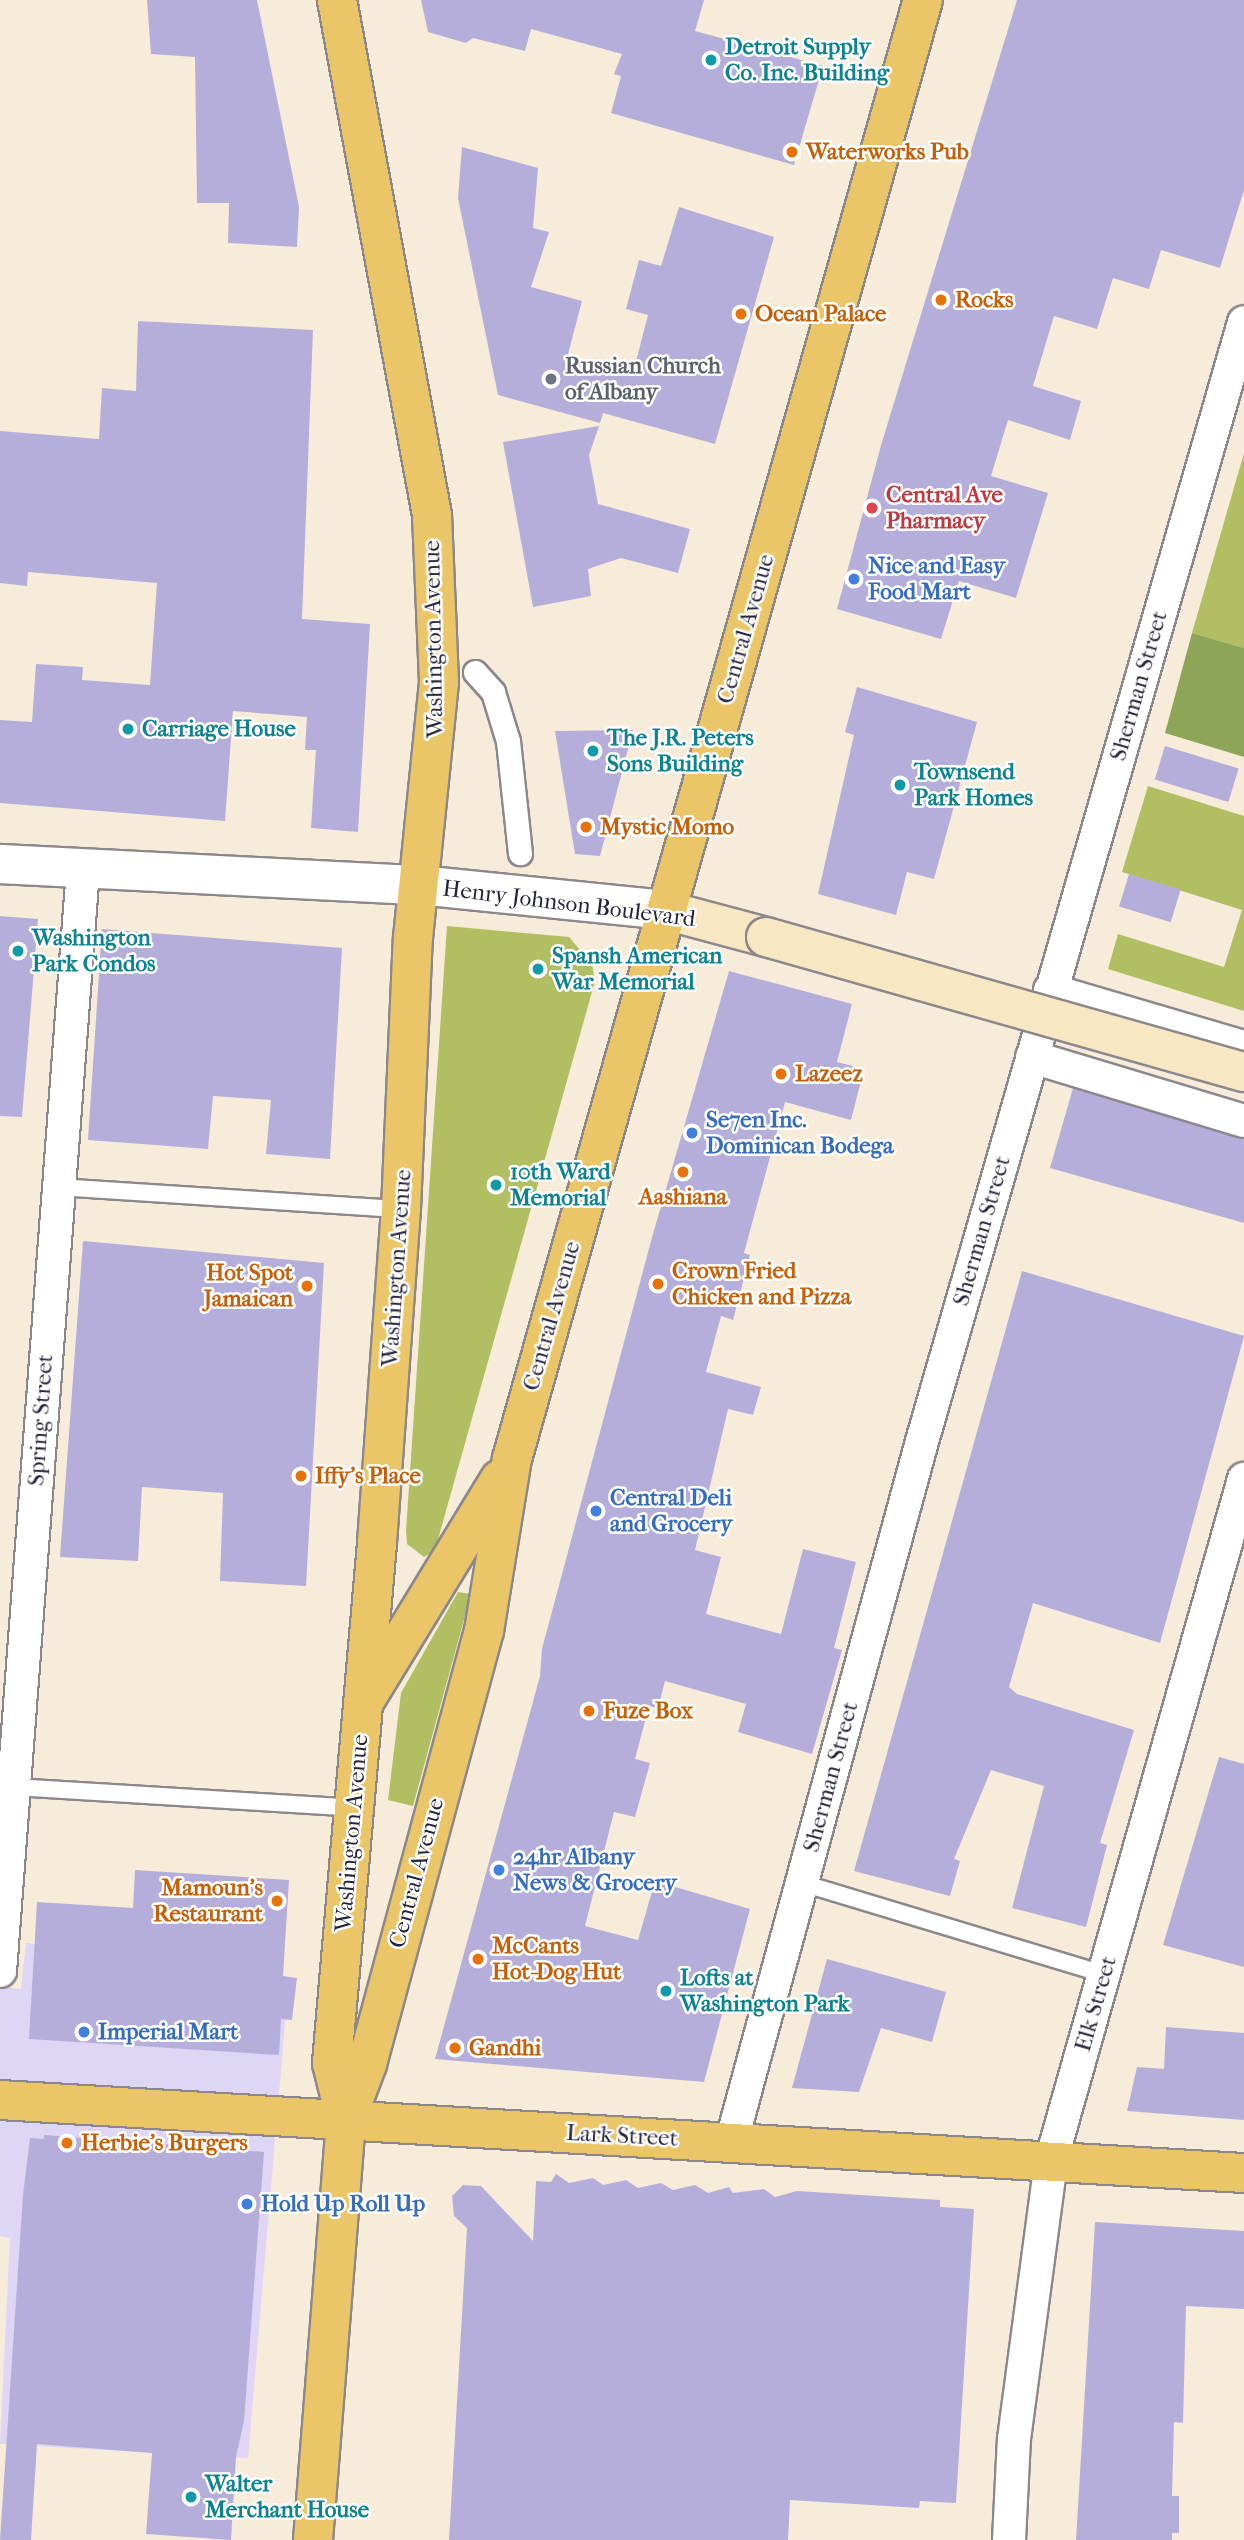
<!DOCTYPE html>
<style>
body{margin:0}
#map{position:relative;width:1244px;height:2540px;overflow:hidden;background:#f7ecda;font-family:"IM FELL French Canon",serif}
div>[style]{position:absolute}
.built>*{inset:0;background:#dfd5f5}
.green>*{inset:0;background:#b1be61}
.forest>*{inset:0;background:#8ca557}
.building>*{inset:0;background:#b6aeda;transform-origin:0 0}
.roads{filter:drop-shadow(2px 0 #8c878a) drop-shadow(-2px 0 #8c878a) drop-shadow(0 2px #8c878a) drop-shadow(0 -2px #8c878a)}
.service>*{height:16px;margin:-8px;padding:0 8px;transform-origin:8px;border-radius:8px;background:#fff}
.pedestrian>*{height:23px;margin:-11.5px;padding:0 11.5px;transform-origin:11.5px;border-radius:11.5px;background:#fff}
.minor>*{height:32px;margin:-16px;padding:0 16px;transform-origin:16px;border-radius:16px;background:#fff}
.tertiary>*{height:38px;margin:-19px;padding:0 19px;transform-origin:19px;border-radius:19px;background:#fff}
.secondary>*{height:38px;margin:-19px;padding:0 19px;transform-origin:19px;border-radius:19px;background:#f7e8c3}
.primary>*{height:38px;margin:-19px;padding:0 19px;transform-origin:19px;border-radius:19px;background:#ebc669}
.bridges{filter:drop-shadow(2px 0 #8c878a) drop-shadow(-2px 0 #8c878a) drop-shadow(0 2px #8c878a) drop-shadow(0 -2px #8c878a)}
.secondary-bridge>*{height:38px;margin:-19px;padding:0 19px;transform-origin:19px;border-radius:19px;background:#f7e8c3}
.dots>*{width:19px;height:19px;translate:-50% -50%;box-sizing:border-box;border:4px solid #fff;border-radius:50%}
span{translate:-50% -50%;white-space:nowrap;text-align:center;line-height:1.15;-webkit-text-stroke:5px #fff;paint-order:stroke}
.culture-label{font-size:23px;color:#0d838f;font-weight:700}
.left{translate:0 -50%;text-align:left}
.food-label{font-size:23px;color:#c56008;font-weight:700}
.right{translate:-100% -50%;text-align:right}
.worship-label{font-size:23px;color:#5b616d;font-weight:700}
.health-label{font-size:23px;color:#be3a42;font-weight:700}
.shop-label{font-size:23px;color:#366cbe;font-weight:700}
.street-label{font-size:23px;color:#22223b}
</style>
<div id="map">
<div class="built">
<i style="clip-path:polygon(26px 1943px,205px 1959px,286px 2011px,248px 2458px,0 2444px,10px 2238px,0 2236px,0 1987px,21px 1989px)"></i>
</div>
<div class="green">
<i style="clip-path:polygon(1244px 453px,1244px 648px,1192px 633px)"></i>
<i style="clip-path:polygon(1148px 786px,1244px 816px,1244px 1011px,1108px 969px,1118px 934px,1224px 967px,1242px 910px,1122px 872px)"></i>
<i style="clip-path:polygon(447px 926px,569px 937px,592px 964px,595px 981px,435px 1550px,424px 1557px,407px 1544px,406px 1531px)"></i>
<i style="clip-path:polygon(458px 1592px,471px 1594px,413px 1806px,388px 1800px,401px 1693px)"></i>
</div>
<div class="forest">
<i style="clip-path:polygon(1192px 633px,1244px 648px,1244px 757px,1165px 733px)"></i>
</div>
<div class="building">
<i style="clip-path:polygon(147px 0,257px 0,299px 207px,297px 247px,228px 243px,229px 203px,197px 203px,195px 57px,151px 54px)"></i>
<i style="clip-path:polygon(421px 0,704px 0,695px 31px,823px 66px,794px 165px,611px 113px,621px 76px,614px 74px,622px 54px,531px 29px,525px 51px,473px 38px,466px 43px,428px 32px)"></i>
<i style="clip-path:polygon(1017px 0,1244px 0,1244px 190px,1220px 268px,1161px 250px,1149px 289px,1113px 278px,1097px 329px,1054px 316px,1033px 386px,1081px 401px,1070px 440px,1008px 420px,991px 476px,1048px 493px,1016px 598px,959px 581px,941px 639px,837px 609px,882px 442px)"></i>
<i style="clip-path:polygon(462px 147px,538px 168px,533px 228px,549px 232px,531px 287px,582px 301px,567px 358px,623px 376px,624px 370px,633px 373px,648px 315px,626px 309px,639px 260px,661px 266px,679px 207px,774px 237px,715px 444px,603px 413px,600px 423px,498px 395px,458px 198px)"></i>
<i style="clip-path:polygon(138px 321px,313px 330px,302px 619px,370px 624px,358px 832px,311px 828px,316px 750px,305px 750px,307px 717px,233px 711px,225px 821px,0 803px,0 720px,32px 722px,36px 664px,83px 667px,82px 680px,150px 685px,157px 583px,28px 572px,27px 586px,0 583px,0 431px,99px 439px,102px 388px,136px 391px)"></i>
<i style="clip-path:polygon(599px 426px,589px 455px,598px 504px,690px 529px,678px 573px,621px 558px,588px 569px,591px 596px,533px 607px,503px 442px)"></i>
<i style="clip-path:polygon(857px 687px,977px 722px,934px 879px,907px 872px,896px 915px,818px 894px,854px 735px,845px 732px)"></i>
<i style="clip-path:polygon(633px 730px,600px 856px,575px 854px,555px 731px)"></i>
<i style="left:1165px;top:746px;width:77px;height:35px;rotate:17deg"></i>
<i style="left:1129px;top:874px;width:54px;height:34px;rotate:17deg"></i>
<i style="clip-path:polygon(0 916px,38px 919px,22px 1117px,0 1116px)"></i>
<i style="clip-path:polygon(102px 929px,342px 948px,330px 1159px,266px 1154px,271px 1100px,213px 1096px,208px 1149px,88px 1140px)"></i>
<i style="clip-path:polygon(729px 971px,852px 1004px,837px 1062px,864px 1069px,851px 1120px,785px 1102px,744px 1253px,750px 1255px,733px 1320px,721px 1316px,706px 1372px,761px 1387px,753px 1415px,728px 1409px,695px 1550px,721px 1557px,706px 1614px,781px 1634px,803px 1549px,856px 1562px,834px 1648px,842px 1650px,812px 1754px,738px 1732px,746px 1704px,665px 1681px,658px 1708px,649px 1706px,635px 1759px,650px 1763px,635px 1817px,614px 1812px,585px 1926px,638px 1940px,655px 1881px,750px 1909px,704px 2082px,435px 2059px,540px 1676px,542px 1649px,651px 1241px)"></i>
<i style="clip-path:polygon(1073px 1088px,1244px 1139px,1244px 1223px,1050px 1168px)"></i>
<i style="clip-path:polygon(83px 1241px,324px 1263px,306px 1586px,220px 1581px,223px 1493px,142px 1487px,138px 1561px,60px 1557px)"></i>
<i style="clip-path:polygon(1022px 1271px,1244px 1336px,1160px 1643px,1033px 1603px,1009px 1687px,1017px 1694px,1134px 1730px,1100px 1843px,1107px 1845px,1086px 1927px,1012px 1908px,1044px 1786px,991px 1770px,954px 1859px,960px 1861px,950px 1896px,854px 1871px)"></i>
<i style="clip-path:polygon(1219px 1757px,1244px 1764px,1244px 1967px,1163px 1945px)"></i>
<i style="clip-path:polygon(135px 1870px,289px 1880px,283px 1976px,297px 1978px,292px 2020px,281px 2019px,279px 2055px,29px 2039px,37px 1902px,133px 1908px)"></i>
<i style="clip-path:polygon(827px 1959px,946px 1992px,932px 2042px,881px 2028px,859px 2092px,792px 2088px)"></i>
<i style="clip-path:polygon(1166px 2027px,1244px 2033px,1244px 2120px,1127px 2111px,1137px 2067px,1164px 2069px)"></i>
<i style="clip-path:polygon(44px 2135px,264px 2152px,244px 2421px,236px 2457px,231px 2540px,146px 2534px,152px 2453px,37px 2444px,31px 2540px,0 2540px,23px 2195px,30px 2138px,44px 2139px)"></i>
<i style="clip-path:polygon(556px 2174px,569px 2183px,593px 2178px,603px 2185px,626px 2180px,638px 2188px,661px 2183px,673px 2190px,695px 2185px,708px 2193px,729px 2187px,733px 2193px,764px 2189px,775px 2197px,797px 2191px,940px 2200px,940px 2207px,974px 2209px,956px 2503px,920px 2501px,919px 2508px,790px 2500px,788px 2540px,449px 2540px,467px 2228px,454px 2216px,452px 2196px,463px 2185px,481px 2186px,533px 2241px,536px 2181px,551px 2182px)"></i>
<i style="clip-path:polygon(1095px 2222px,1244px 2231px,1244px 2309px,1186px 2306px,1183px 2423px,1174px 2422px,1172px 2496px,1179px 2496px,1179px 2533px,1172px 2533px,1172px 2540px,1076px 2540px)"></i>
</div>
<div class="roads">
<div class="service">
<i style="left:58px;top:1187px;width:344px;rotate:3.7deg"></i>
<i style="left:14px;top:1787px;width:341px;rotate:3.5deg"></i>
<i style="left:802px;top:1883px;width:315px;rotate:16.8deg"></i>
</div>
<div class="pedestrian">
<i style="left:475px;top:672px;width:27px;rotate:48deg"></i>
<i style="left:493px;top:692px;width:51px;rotate:73deg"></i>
<i style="left:508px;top:741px;width:113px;rotate:83.9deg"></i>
</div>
<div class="minor">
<i style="left:1050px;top:990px;width:202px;rotate:16.4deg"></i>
<i style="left:1032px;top:1057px;width:221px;rotate:16.8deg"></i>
<i style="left:0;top:1971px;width:1105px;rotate:-85.69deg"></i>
<i style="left:731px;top:2143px;width:731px;rotate:-74.77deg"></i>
<i style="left:923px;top:1438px;width:1161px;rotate:-73.95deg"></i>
<i style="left:1009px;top:2540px;width:101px;rotate:-87.2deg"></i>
<i style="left:1014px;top:2439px;width:280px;rotate:-82.4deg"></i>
<i style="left:1051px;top:2161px;width:709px;rotate:-74.2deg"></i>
</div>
<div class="tertiary">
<i style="left:0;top:864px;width:420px;rotate:2.9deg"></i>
<i style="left:419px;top:885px;width:247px;rotate:5.8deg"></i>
</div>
<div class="secondary">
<i style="left:665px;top:910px;width:105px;rotate:15deg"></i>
</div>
<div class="primary">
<i style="left:367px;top:1697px;width:255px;rotate:-58.6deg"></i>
<i style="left:0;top:2100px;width:1246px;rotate:3.36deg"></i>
<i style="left:346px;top:2120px;width:60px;rotate:-69.4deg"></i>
<i style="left:367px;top:2064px;width:449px;rotate:-74.9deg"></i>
<i style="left:484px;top:1631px;width:174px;rotate:-80.8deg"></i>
<i style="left:512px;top:1459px;width:1516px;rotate:-74.27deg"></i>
<i style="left:313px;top:2540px;width:421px;rotate:-85.5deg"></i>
<i style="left:346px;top:2120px;width:59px;rotate:-103.8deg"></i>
<i style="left:332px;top:2063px;width:522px;rotate:-85.05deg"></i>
<i style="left:377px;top:1543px;width:335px;rotate:-85.9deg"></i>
<i style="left:401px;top:1209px;width:271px;rotate:-87.5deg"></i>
<i style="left:413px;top:938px;width:257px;rotate:-84.2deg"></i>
<i style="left:439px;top:682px;width:167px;rotate:-92.4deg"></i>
<i style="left:432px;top:515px;width:524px;rotate:-100.45deg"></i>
</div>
</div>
<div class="bridges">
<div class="secondary-bridge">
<i style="left:766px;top:937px;width:497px;rotate:15.8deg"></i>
</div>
</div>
<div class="dots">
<i style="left:711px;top:60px;background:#0f9aa8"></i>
<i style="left:792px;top:152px;background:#e8710a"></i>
<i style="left:941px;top:300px;background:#e8710a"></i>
<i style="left:741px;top:314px;background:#e8710a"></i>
<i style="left:551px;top:379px;background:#6b7280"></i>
<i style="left:872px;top:508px;background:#e0444e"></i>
<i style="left:854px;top:579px;background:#3f7fe0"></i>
<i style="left:128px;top:729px;background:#0f9aa8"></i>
<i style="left:593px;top:751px;background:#0f9aa8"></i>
<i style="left:900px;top:785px;background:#0f9aa8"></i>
<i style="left:586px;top:827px;background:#e8710a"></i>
<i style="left:18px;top:951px;background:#0f9aa8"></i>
<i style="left:538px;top:969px;background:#0f9aa8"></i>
<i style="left:781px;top:1074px;background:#e8710a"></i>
<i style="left:692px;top:1133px;background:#3f7fe0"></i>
<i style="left:683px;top:1172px;background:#e8710a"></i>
<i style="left:496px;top:1185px;background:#0f9aa8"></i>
<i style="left:658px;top:1284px;background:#e8710a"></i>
<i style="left:307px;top:1286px;background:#e8710a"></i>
<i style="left:301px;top:1476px;background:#e8710a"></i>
<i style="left:596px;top:1511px;background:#3f7fe0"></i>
<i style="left:589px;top:1711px;background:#e8710a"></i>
<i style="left:499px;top:1870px;background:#3f7fe0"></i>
<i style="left:277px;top:1901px;background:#e8710a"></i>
<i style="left:478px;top:1959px;background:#e8710a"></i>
<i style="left:666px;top:1991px;background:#0f9aa8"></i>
<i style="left:84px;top:2032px;background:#3f7fe0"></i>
<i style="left:455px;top:2048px;background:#e8710a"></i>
<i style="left:67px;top:2143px;background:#e8710a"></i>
<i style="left:247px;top:2204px;background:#3f7fe0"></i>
<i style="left:191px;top:2497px;background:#0f9aa8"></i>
</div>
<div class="culture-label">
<span class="left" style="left:725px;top:60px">Detroit Supply<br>Co. Inc. Building</span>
<span class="left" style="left:142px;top:729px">Carriage House</span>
<span class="left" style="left:607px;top:751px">The J.R. Peters<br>Sons Building</span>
<span class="left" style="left:914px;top:785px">Townsend<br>Park Homes</span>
<span class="left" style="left:32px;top:951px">Washington<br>Park Condos</span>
<span class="left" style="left:552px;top:969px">Spansh American<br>War Memorial</span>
<span class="left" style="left:510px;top:1185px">10th Ward<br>Memorial</span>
<span class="left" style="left:680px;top:1991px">Lofts at<br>Washington Park</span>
<span class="left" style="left:205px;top:2497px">Walter<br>Merchant House</span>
</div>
<div class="food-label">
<span class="left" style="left:806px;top:152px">Waterworks Pub</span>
<span class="left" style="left:955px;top:300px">Rocks</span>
<span class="left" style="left:755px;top:314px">Ocean Palace</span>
<span class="left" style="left:600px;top:827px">Mystic Momo</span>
<span class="left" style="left:795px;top:1074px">Lazeez</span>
<span style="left:683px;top:1197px">Aashiana</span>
<span class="left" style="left:672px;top:1284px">Crown Fried<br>Chicken and Pizza</span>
<span class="right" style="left:293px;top:1286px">Hot Spot<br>Jamaican</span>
<span class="left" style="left:315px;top:1476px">Iffy's Place</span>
<span class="left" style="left:603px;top:1711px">Fuze Box</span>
<span class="right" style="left:263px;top:1901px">Mamoun's<br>Restaurant</span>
<span class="left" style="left:492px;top:1959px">McCants<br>Hot-Dog Hut</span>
<span class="left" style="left:469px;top:2048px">Gandhi</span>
<span class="left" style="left:81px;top:2143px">Herbie's Burgers</span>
</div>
<div class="worship-label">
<span class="left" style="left:565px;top:379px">Russian Church<br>of Albany</span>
</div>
<div class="health-label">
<span class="left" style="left:886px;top:508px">Central Ave<br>Pharmacy</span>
</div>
<div class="shop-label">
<span class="left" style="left:868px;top:579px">Nice and Easy<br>Food Mart</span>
<span class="left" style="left:706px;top:1133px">Se7en Inc.<br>Dominican Bodega</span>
<span class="left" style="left:610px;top:1511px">Central Deli<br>and Grocery</span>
<span class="left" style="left:513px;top:1870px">24hr Albany<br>News &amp; Grocery</span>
<span class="left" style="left:98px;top:2032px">Imperial Mart</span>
<span class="left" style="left:261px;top:2204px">Hold Up Roll Up</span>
</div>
<div class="street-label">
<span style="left:746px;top:629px;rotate:-74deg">Central Avenue</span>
<span style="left:434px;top:639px;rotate:-91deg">Washington Avenue</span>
<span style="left:1139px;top:686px;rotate:-74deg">Sherman Street</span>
<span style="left:569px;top:904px;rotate:7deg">Henry Johnson Boulevard</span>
<span style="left:982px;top:1231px;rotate:-74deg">Sherman Street</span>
<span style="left:397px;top:1268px;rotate:-86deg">Washington Avenue</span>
<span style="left:552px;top:1316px;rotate:-74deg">Central Avenue</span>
<span style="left:41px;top:1420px;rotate:-86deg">Spring Street</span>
<span style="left:831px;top:1777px;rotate:-75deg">Sherman Street</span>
<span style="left:352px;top:1833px;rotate:-85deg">Washington Avenue</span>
<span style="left:417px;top:1873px;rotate:-75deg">Central Avenue</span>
<span style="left:1096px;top:2004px;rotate:-74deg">Elk Street</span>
<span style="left:622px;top:2136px;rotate:3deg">Lark Street</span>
</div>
</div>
